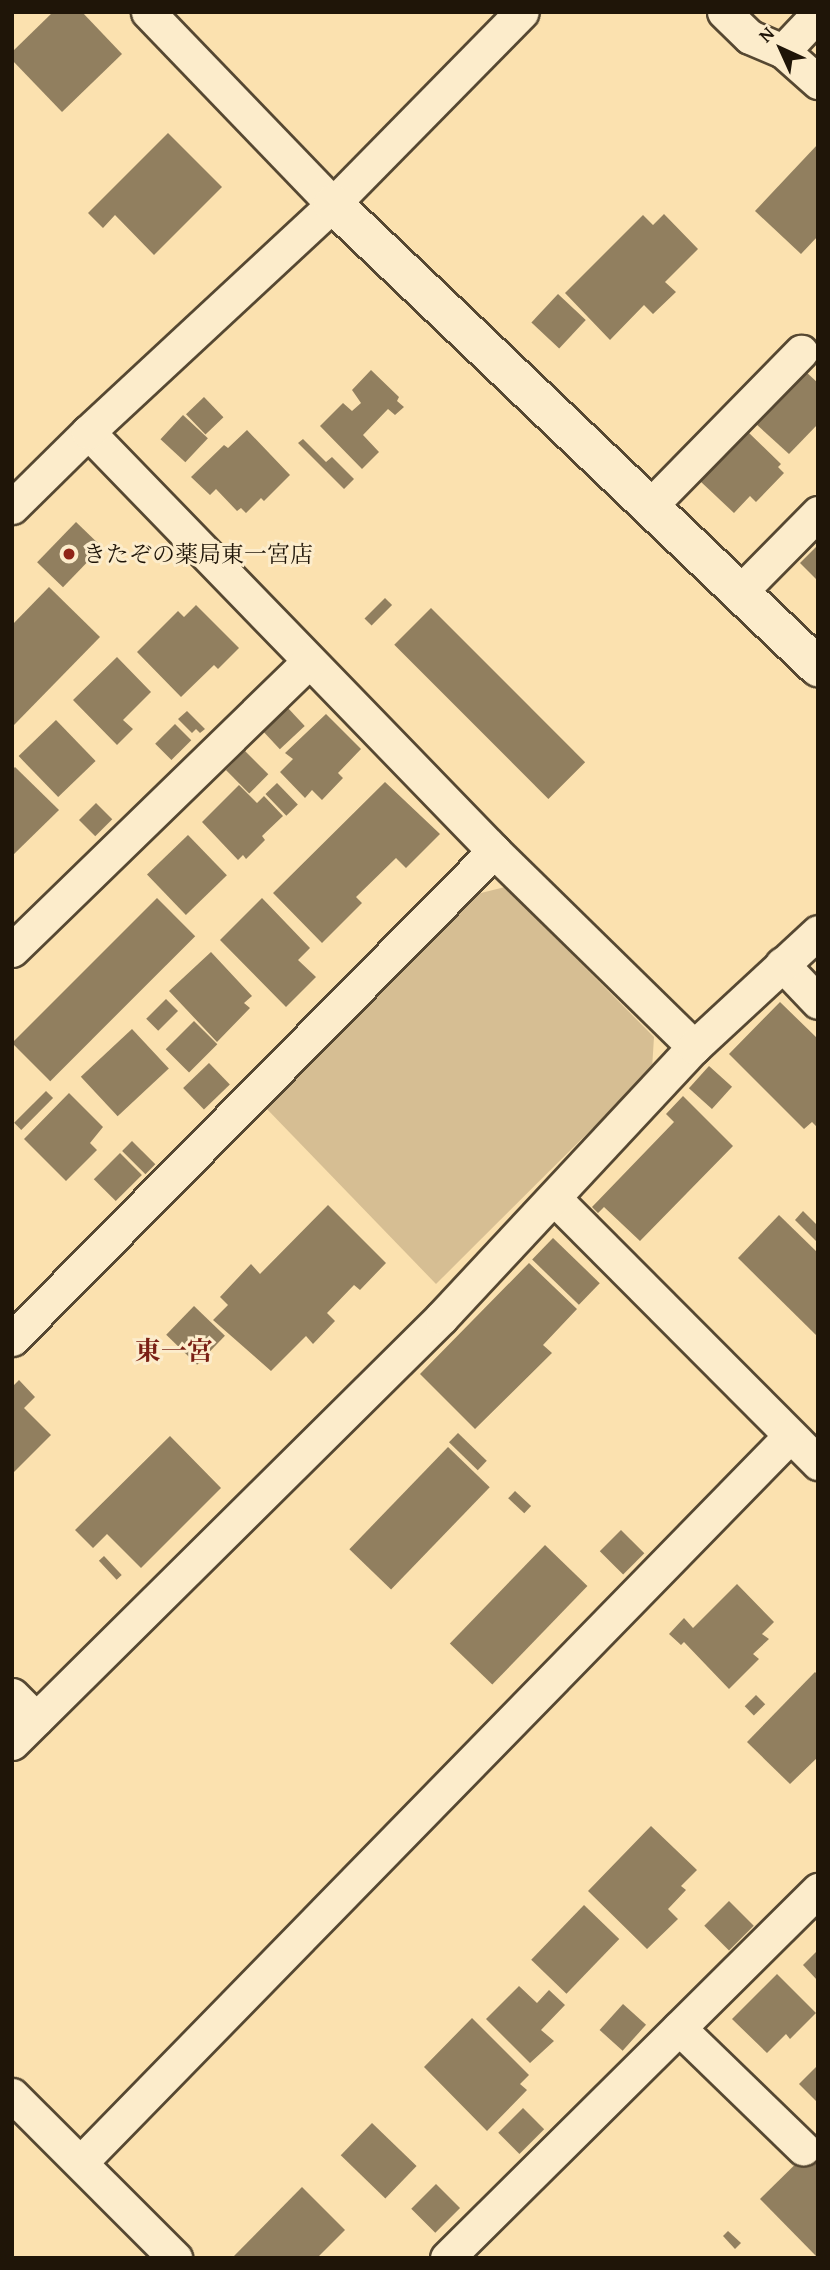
<!DOCTYPE html>
<meta charset="utf-8">
<style>
body{margin:0}
#map{position:relative;width:830px;height:2270px;overflow:hidden;background:#fbe1af;font-family:"Gentium Book Plus","Noto Serif JP",serif}
div>[style]{position:absolute}
.green>*{inset:0;background:#d6be93}
.building>*{inset:0;background:#917f5f;transform-origin:0 0}
.roads{filter:drop-shadow(2px 0 #564832) drop-shadow(-2px 0 #564832) drop-shadow(0 2px #564832) drop-shadow(0 -2px #564832)}
.minor>*{height:33px;margin:-16.5px;padding:0 16.5px;transform-origin:16.5px;border-radius:16.5px;background:#fceccb}
.tertiary>*{height:38px;margin:-19px;padding:0 19px;transform-origin:19px;border-radius:19px;background:#fceccb}
.dots>*{width:19px;height:19px;translate:-50% -50%;box-sizing:border-box;border:4px solid #fceccb;border-radius:50%}
span{translate:-50% -50%;white-space:nowrap;text-align:center;line-height:1.15;-webkit-text-stroke:6px #fceccb;paint-order:stroke}
.poi-label{font-size:23px;color:#1f1508}
.left{translate:0 -50%;text-align:left}
.quarter-label{font-size:26px;color:#7a1f14;font-weight:700}
.frame{position:absolute;inset:0;border:14px solid #1f1508;pointer-events:none}
.north{position:absolute;left:746px;top:14px;width:70px;height:70px;-webkit-text-stroke:5px #fceccb;paint-order:stroke;rotate:315deg;font-size:19px;font-weight:700;line-height:28px;text-align:center;color:#1f1508}
.north::after{content:'';display:block;margin:auto;width:24px;height:32px;background:#1f1508;clip-path:polygon(50% 0,100% 100%,50% 72%,0 100%)}
</style>
<div id="map">
<div class="green">
<i style="clip-path:polygon(505px 887px,654px 1037px,652px 1069px,436px 1284px,264px 1106px,473px 895px)"></i>
</div>
<div class="building">
<i style="clip-path:polygon(53px 12px,82px 12px,122px 54px,62px 112px,12px 60px,12px 52px)"></i>
<i style="clip-path:polygon(168px 133px,222px 187px,154px 255px,115px 215px,103px 228px,88px 213px)"></i>
<i style="clip-path:polygon(818px 144px,818px 236px,801px 254px,755px 211px)"></i>
<i style="clip-path:polygon(664px 214px,698px 249px,665px 282px,676px 292px,653px 314px,644px 305px,610px 340px,565px 293px,643px 215px,653px 225px)"></i>
<i style="left:558px;top:294px;width:38px;height:39px;rotate:43deg"></i>
<i style="clip-path:polygon(371px 370px,399px 397px,397px 401px,404px 407px,395px 415px,388px 409px,363px 435px,379px 452px,362px 469px,320px 426px,343px 403px,352px 411px,361px 403px,352px 390px)"></i>
<i style="clip-path:polygon(805px 371px,818px 383px,818px 424px,789px 454px,755px 423px)"></i>
<i style="left:204px;top:397px;width:28px;height:25px;rotate:46deg"></i>
<i style="left:183px;top:415px;width:34px;height:33px;rotate:43deg"></i>
<i style="clip-path:polygon(247px 430px,290px 475px,264px 501px,261px 498px,246px 513px,241px 508px,237px 511px,216px 489px,210px 495px,191px 477px,224px 445px,228px 448px)"></i>
<i style="clip-path:polygon(747px 431px,781px 464px,778px 467px,784px 473px,756px 502px,750px 496px,734px 513px,700px 481px)"></i>
<i style="clip-path:polygon(303px 439px,326px 462px,332px 457px,354px 479px,344px 489px,298px 443px)"></i>
<i style="left:76px;top:522px;width:36px;height:56px;rotate:44deg"></i>
<i style="clip-path:polygon(818px 545px,818px 581px,800px 563px)"></i>
<i style="clip-path:polygon(49px 587px,100px 637px,14px 725px,12px 625px)"></i>
<i style="left:385px;top:598px;width:10px;height:29px;rotate:45deg"></i>
<i style="clip-path:polygon(196px 605px,239px 648px,218px 669px,214px 665px,181px 697px,137px 652px,178px 611px,184px 617px)"></i>
<i style="left:431px;top:608px;width:218px;height:52px;rotate:45deg"></i>
<i style="clip-path:polygon(117px 657px,151px 692px,123px 720px,133px 729px,117px 745px,73px 700px)"></i>
<i style="left:287px;top:707px;width:26px;height:34px;rotate:47deg"></i>
<i style="clip-path:polygon(187px 711px,205px 729px,200px 733px,196px 729px,192px 733px,178px 719px)"></i>
<i style="clip-path:polygon(326px 714px,361px 749px,338px 773px,343px 778px,322px 800px,312px 790px,305px 798px,280px 772px,293px 759px,285px 753px)"></i>
<i style="left:56px;top:720px;width:57px;height:52px;rotate:46deg"></i>
<i style="left:175px;top:724px;width:23px;height:28px;rotate:45deg"></i>
<i style="left:245px;top:751px;width:33px;height:27px;rotate:45deg"></i>
<i style="clip-path:polygon(15px 767px,59px 810px,12px 856px,12px 770px)"></i>
<i style="clip-path:polygon(385px 782px,440px 834px,406px 868px,396px 858px,356px 897px,362px 903px,322px 943px,273px 893px)"></i>
<i style="left:277px;top:783px;width:30px;height:16px;rotate:46deg"></i>
<i style="clip-path:polygon(239px 785px,257px 803px,264px 796px,283px 816px,262px 836px,265px 840px,246px 859px,243px 855px,238px 860px,202px 822px)"></i>
<i style="left:96px;top:803px;width:23px;height:24px;rotate:45deg"></i>
<i style="left:188px;top:835px;width:56px;height:57px;rotate:46deg"></i>
<i style="left:157px;top:898px;width:54px;height:205px;rotate:45deg"></i>
<i style="clip-path:polygon(262px 898px,310px 948px,298px 960px,316px 977px,286px 1007px,220px 940px)"></i>
<i style="clip-path:polygon(211px 952px,252px 996px,244px 1003px,250px 1008px,217px 1042px,169px 991px)"></i>
<i style="left:166px;top:999px;width:17px;height:28px;rotate:45deg"></i>
<i style="clip-path:polygon(780px 1002px,818px 1039px,818px 1128px,812px 1122px,804px 1129px,729px 1054px)"></i>
<i style="left:194px;top:1021px;width:33px;height:40px;rotate:45deg"></i>
<i style="left:132px;top:1029px;width:54px;height:70px;rotate:47deg"></i>
<i style="left:209px;top:1063px;width:30px;height:36px;rotate:46deg"></i>
<i style="left:709px;top:1066px;width:31px;height:30px;rotate:42deg"></i>
<i style="left:46px;top:1091px;width:10px;height:45px;rotate:45deg"></i>
<i style="clip-path:polygon(69px 1093px,103px 1127px,90px 1143px,97px 1150px,66px 1181px,24px 1139px)"></i>
<i style="clip-path:polygon(683px 1096px,733px 1146px,640px 1241px,604px 1207px,598px 1213px,592px 1207px,674px 1122px,666px 1114px)"></i>
<i style="left:132px;top:1141px;width:33px;height:14px;rotate:45deg"></i>
<i style="left:120px;top:1153px;width:31px;height:37px;rotate:45deg"></i>
<i style="clip-path:polygon(328px 1205px,386px 1263px,360px 1290px,354px 1285px,327px 1313px,335px 1321px,313px 1344px,306px 1336px,271px 1371px,213px 1320px,228px 1305px,220px 1297px,251px 1264px,260px 1274px)"></i>
<i style="clip-path:polygon(803px 1211px,818px 1226px,818px 1243px,795px 1220px)"></i>
<i style="clip-path:polygon(779px 1215px,818px 1253px,818px 1337px,738px 1258px)"></i>
<i style="left:553px;top:1238px;width:65px;height:30px;rotate:44deg"></i>
<i style="clip-path:polygon(529px 1263px,577px 1309px,543px 1345px,552px 1353px,475px 1429px,420px 1374px)"></i>
<i style="left:194px;top:1306px;width:43px;height:40px;rotate:44deg"></i>
<i style="clip-path:polygon(19px 1380px,35px 1397px,24px 1408px,51px 1435px,12px 1474px,12px 1387px)"></i>
<i style="left:458px;top:1433px;width:40px;height:13px;rotate:44deg"></i>
<i style="clip-path:polygon(170px 1436px,221px 1488px,141px 1568px,107px 1534px,93px 1548px,75px 1530px)"></i>
<i style="left:448px;top:1447px;width:58px;height:142px;rotate:44deg"></i>
<i style="left:515px;top:1491px;width:22px;height:10px;rotate:43deg"></i>
<i style="left:621px;top:1530px;width:33px;height:30px;rotate:45deg"></i>
<i style="left:545px;top:1545px;width:59px;height:137px;rotate:44deg"></i>
<i style="left:104px;top:1556px;width:26px;height:7px;rotate:47deg"></i>
<i style="clip-path:polygon(737px 1584px,774px 1622px,762px 1634px,769px 1639px,753px 1654px,759px 1659px,729px 1689px,684px 1642px,681px 1645px,669px 1634px,684px 1618px,693px 1628px)"></i>
<i style="clip-path:polygon(815px 1672px,818px 1675px,818px 1757px,790px 1784px,747px 1742px)"></i>
<i style="left:756px;top:1695px;width:13px;height:16px;rotate:45deg"></i>
<i style="clip-path:polygon(651px 1826px,697px 1870px,681px 1886px,686px 1890px,668px 1909px,678px 1919px,647px 1949px,588px 1891px)"></i>
<i style="left:729px;top:1901px;width:35px;height:35px;rotate:45deg"></i>
<i style="left:584px;top:1905px;width:49px;height:76px;rotate:44deg"></i>
<i style="clip-path:polygon(818px 1950px,818px 1981px,803px 1965px)"></i>
<i style="clip-path:polygon(777px 1974px,816px 2013px,790px 2039px,786px 2034px,767px 2053px,732px 2019px)"></i>
<i style="clip-path:polygon(519px 1986px,537px 2003px,549px 1990px,565px 2005px,541px 2030px,554px 2041px,530px 2063px,486px 2019px)"></i>
<i style="left:623px;top:2004px;width:31px;height:35px;rotate:42deg"></i>
<i style="clip-path:polygon(472px 2018px,529px 2075px,520px 2084px,527px 2090px,487px 2131px,424px 2067px)"></i>
<i style="clip-path:polygon(818px 2065px,818px 2103px,799px 2084px)"></i>
<i style="left:523px;top:2108px;width:30px;height:35px;rotate:45deg"></i>
<i style="left:372px;top:2123px;width:62px;height:45px;rotate:44deg"></i>
<i style="clip-path:polygon(818px 2142px,818px 2253px,816px 2256px,760px 2199px)"></i>
<i style="left:436px;top:2184px;width:34px;height:35px;rotate:45deg"></i>
<i style="clip-path:polygon(302px 2187px,345px 2230px,317px 2258px,232px 2258px)"></i>
<i style="clip-path:polygon(728px 2231px,741px 2243px,735px 2249px,723px 2236px)"></i>
</div>
<div class="roads">
<div class="minor">
<i style="left:148px;top:12px;width:267px;rotate:46.1deg"></i>
<i style="left:724px;top:12px;width:36px;rotate:44deg"></i>
<i style="left:750px;top:37px;width:36px;rotate:23deg"></i>
<i style="left:818px;top:14px;width:51px;rotate:133.4deg"></i>
<i style="left:783px;top:51px;width:47px;rotate:41.5deg"></i>
<i style="left:88px;top:432px;width:583px;rotate:45.9deg"></i>
<i style="left:494px;top:851px;width:280px;rotate:44.4deg"></i>
<i style="left:650px;top:506px;width:216px;rotate:-45.6deg"></i>
<i style="left:12px;top:507px;width:107px;rotate:-44.6deg"></i>
<i style="left:88px;top:432px;width:335px;rotate:-42.9deg"></i>
<i style="left:333px;top:204px;width:269px;rotate:-45.5deg"></i>
<i style="left:740px;top:592px;width:111px;rotate:-45.4deg"></i>
<i style="left:12px;top:950px;width:414px;rotate:-44.2deg"></i>
<i style="left:782px;top:964px;width:52px;rotate:46.5deg"></i>
<i style="left:555px;top:1199px;width:373px;rotate:45.1deg"></i>
<i style="left:12px;top:1339px;width:686px;rotate:-45.35deg"></i>
<i style="left:12px;top:1695px;width:34px;rotate:45deg"></i>
<i style="left:12px;top:1743px;width:605px;rotate:-44.73deg"></i>
<i style="left:442px;top:1317px;width:369px;rotate:-47deg"></i>
<i style="left:694px;top:1047px;width:169px;rotate:-42.8deg"></i>
<i style="left:679px;top:2028px;width:173px;rotate:44.1deg"></i>
<i style="left:12px;top:2095px;width:231px;rotate:45deg"></i>
<i style="left:81px;top:2162px;width:1015px;rotate:-45.68deg"></i>
<i style="left:447px;top:2258px;width:523px;rotate:-44.77deg"></i>
</div>
<div class="tertiary">
<i style="left:333px;top:204px;width:671px;rotate:43.67deg"></i>
</div>
</div>
<div class="dots">
<i style="left:69px;top:554px;background:#8f2418"></i>
</div>
<div class="poi-label">
<span class="left" style="left:83px;top:554px">きたぞの薬局東一宮店</span>
</div>
<div class="quarter-label">
<span style="left:174px;top:1351px">東一宮</span>
</div>
<div class="frame"></div>
<div class="north">N</div>
</div>
